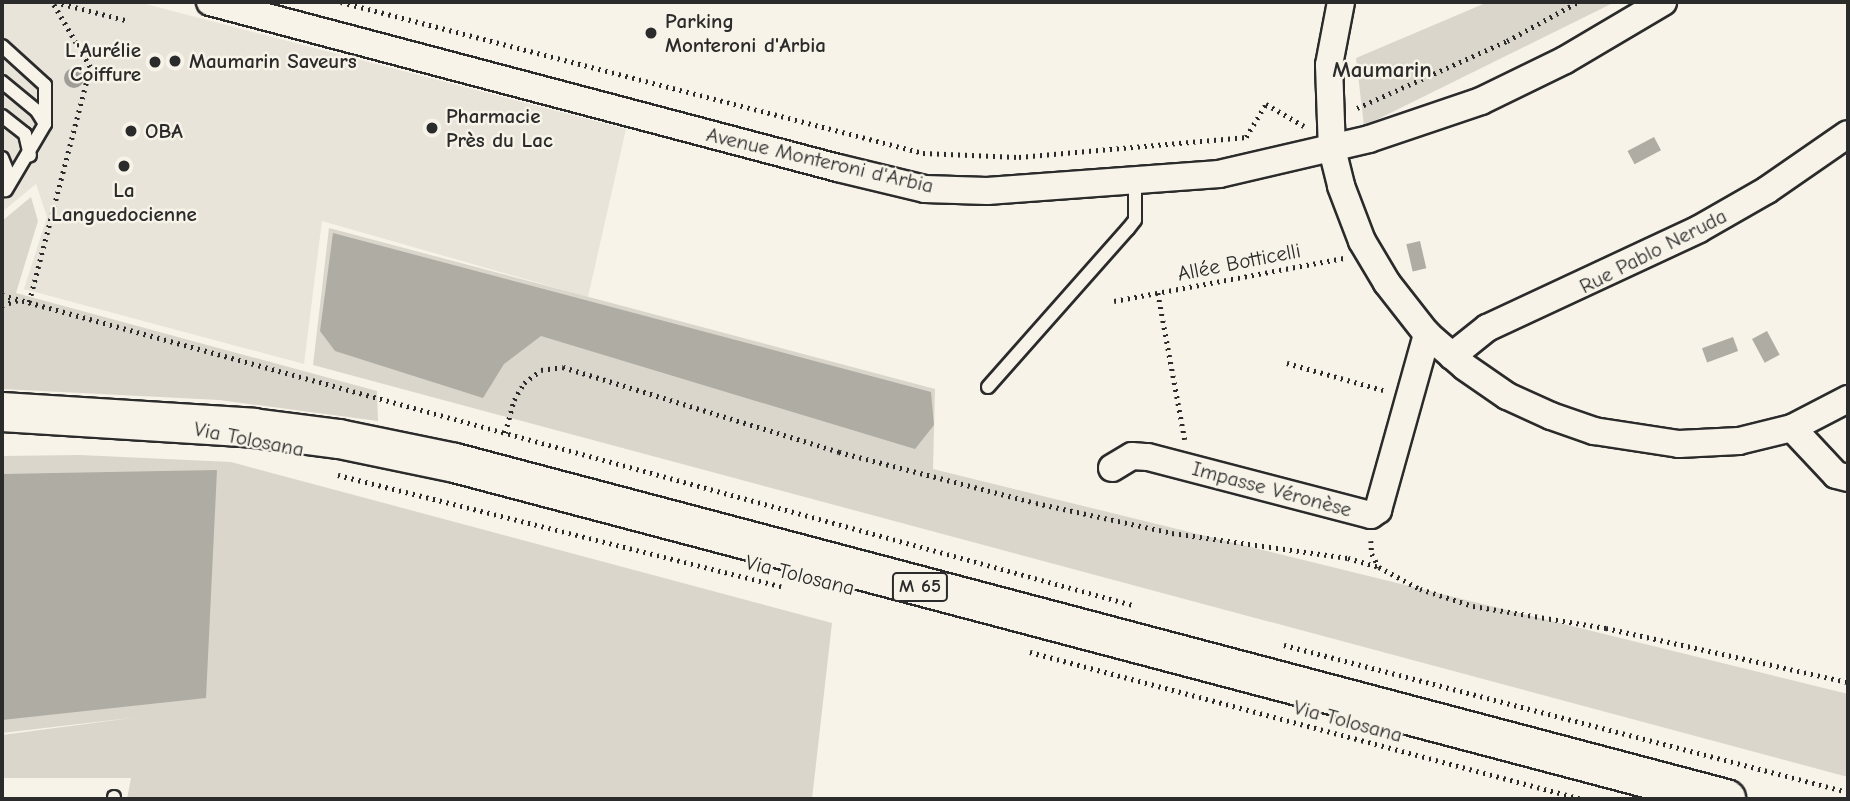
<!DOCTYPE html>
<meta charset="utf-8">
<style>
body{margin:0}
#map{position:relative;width:1850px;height:801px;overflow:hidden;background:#f7f3e8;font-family:"Comic Neue",sans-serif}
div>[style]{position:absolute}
.built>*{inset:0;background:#e8e4da}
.green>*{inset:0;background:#dad6cc}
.water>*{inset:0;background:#afaca4;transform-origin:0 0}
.path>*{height:4.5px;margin-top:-2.25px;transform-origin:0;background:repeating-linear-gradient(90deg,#2b2b2b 0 2px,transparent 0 7px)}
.roads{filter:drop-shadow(2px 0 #2b2b2b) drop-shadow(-2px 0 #2b2b2b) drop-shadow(0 2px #2b2b2b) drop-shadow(0 -2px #2b2b2b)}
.lane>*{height:12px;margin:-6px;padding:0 6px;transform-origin:6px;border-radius:6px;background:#f7f3e8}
.street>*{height:26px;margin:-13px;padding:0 13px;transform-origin:13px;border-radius:13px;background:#f7f3e8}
.primary>*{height:38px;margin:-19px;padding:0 19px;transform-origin:19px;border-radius:19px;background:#f7f3e8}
.trees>*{width:20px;height:20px;margin:-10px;border-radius:50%;background:#9f9d96}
.dots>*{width:19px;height:19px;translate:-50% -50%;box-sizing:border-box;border:4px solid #f7f3e8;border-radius:50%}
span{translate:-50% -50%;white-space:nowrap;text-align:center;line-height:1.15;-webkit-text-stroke:5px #f7f3e8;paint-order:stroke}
.shield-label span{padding:2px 5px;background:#f7f3e8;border:2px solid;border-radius:5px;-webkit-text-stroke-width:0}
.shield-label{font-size:19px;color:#2b2b2b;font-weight:700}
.poi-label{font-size:21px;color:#2b2b2b;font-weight:700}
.left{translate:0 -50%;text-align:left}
.right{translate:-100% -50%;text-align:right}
.street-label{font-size:21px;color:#2b2b2b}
.neighbourhood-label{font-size:23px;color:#2b2b2b;font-weight:700}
.frame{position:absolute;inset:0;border:4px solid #2b2b2b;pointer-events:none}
</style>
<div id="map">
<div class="built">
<i style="clip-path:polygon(2px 2px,138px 2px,626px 129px,588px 297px,322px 221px,304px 364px,24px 289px,47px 217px,36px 184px,2px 212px)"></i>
</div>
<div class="green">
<i style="clip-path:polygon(1488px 2px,1615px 2px,1364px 126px,1356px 58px)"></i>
<i style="clip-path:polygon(31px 197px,38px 221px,16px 293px,377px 391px,378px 421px,219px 400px,2px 389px,2px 221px)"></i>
<i style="clip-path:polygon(329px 228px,935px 389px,933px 469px,1848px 694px,1848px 777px,313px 365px)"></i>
<i style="clip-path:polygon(80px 455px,231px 462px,832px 623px,812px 799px,127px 799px,131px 778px,2px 778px,2px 735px,139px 717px,2px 733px,2px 456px)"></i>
</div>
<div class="water">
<i style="left:1654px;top:137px;width:15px;height:30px;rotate:62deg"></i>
<i style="clip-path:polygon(333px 233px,931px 392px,934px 425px,915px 449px,541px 336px,504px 364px,483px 398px,335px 351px,320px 331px)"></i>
<i style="left:1420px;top:241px;width:28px;height:14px;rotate:77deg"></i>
<i style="left:1767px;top:331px;width:27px;height:17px;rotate:62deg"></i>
<i style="left:1733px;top:337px;width:15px;height:33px;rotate:70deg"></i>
<i style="clip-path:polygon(217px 470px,206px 698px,2px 720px,2px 474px)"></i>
</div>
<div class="path">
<i style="left:55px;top:2px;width:76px;rotate:14.4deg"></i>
<i style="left:341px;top:2px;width:601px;rotate:14.54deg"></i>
<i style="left:923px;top:153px;width:96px;rotate:2.4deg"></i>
<i style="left:1019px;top:157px;width:229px;rotate:-5deg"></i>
<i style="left:1357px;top:108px;width:164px;rotate:-24.1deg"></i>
<i style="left:1507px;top:41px;width:81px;rotate:-28.8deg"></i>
<i style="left:1246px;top:137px;width:39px;rotate:-59deg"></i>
<i style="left:1266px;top:104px;width:44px;rotate:30.1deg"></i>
<i style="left:1158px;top:293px;width:149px;rotate:79.6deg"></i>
<i style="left:2px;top:295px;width:1173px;rotate:15.33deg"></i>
<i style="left:1114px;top:301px;width:234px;rotate:-10.6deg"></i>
<i style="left:29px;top:302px;width:243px;rotate:-75.4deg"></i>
<i style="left:90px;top:67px;width:75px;rotate:-120.3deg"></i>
<i style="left:2px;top:305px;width:17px;rotate:-17deg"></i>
<i style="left:1287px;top:363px;width:100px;rotate:15.7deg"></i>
<i style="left:505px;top:433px;width:34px;rotate:-75deg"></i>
<i style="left:514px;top:400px;width:20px;rotate:-60deg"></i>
<i style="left:524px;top:383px;width:21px;rotate:-37deg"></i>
<i style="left:541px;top:370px;width:22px;rotate:-8deg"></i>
<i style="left:563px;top:367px;width:289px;rotate:17.1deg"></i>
<i style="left:839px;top:452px;width:203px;rotate:14.5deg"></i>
<i style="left:1036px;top:503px;width:139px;rotate:12.4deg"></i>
<i style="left:1172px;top:533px;width:178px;rotate:8.1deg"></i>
<i style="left:1348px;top:558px;width:32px;rotate:16deg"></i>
<i style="left:338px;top:475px;width:457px;rotate:14.1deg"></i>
<i style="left:1371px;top:541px;width:13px;rotate:86deg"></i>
<i style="left:1372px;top:554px;width:15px;rotate:62deg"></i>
<i style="left:1379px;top:567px;width:47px;rotate:28.2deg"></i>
<i style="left:1420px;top:589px;width:56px;rotate:17.8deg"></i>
<i style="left:1473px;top:606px;width:135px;rotate:9.4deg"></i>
<i style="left:1606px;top:628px;width:248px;rotate:12.6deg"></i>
<i style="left:1284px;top:645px;width:583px;rotate:14.61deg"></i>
<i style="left:1030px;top:652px;width:571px;rotate:14.91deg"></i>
</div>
<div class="roads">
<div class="lane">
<i style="left:2px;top:46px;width:58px;rotate:42.2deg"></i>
<i style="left:45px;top:85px;width:39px;rotate:90deg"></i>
<i style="left:2px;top:82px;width:45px;rotate:39.6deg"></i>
<i style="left:37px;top:111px;width:15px;rotate:58deg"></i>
<i style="left:45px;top:124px;width:77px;rotate:120.6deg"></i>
<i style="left:2px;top:116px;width:29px;rotate:38deg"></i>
<i style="left:25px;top:134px;width:22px;rotate:77deg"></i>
<i style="left:2px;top:158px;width:16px;rotate:68deg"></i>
<i style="left:8px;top:173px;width:13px;rotate:99deg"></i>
<i style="left:988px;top:387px;width:211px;rotate:-48.5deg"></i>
<i style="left:1128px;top:229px;width:11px;rotate:-52deg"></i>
<i style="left:1135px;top:220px;width:38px;rotate:-90deg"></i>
<i style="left:114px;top:797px;width:2px;rotate:90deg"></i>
</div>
<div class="street">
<i style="left:210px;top:2px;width:650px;rotate:14.81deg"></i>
<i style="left:838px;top:168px;width:89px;rotate:13.6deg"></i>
<i style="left:925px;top:189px;width:62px;rotate:1.8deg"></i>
<i style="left:987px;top:191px;width:233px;rotate:-4.2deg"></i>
<i style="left:1219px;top:174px;width:154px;rotate:-13.1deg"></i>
<i style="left:1369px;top:139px;width:118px;rotate:-18.7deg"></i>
<i style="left:1481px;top:101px;width:93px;rotate:-26deg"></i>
<i style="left:1565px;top:60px;width:114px;rotate:-30.6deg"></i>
<i style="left:1341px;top:2px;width:64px;rotate:100.8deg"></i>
<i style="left:1329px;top:65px;width:84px;rotate:88deg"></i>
<i style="left:1332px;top:149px;width:38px;rotate:76deg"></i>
<i style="left:1341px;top:186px;width:59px;rotate:69.1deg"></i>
<i style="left:1362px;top:241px;width:49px;rotate:59.2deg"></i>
<i style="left:1387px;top:283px;width:65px;rotate:51.9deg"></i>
<i style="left:1427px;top:334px;width:50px;rotate:41deg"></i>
<i style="left:1465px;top:367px;width:51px;rotate:34.6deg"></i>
<i style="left:1507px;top:396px;width:48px;rotate:24.4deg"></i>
<i style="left:1551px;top:416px;width:46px;rotate:19.2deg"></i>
<i style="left:1594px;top:431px;width:86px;rotate:8.7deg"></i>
<i style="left:1679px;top:444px;width:60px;rotate:-2.9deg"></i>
<i style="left:1739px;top:441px;width:55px;rotate:-13.8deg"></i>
<i style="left:1792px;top:428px;width:63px;rotate:-27.4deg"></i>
<i style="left:1452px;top:356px;width:45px;rotate:-38.7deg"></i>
<i style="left:1487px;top:328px;width:234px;rotate:-25deg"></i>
<i style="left:1699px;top:229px;width:78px;rotate:-29.8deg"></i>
<i style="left:1767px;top:190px;width:98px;rotate:-34.7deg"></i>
<i style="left:1792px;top:428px;width:64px;rotate:46.9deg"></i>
<i style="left:1836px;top:475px;width:12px;rotate:14deg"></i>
<i style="left:1112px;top:468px;width:23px;rotate:-31deg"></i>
<i style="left:1132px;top:456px;width:16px;rotate:4deg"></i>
<i style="left:1148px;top:457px;width:230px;rotate:14.6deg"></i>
<i style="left:1371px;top:515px;width:9px;rotate:-36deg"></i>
<i style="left:1378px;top:510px;width:183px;rotate:-74.4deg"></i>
</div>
<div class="primary">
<i style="left:2px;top:412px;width:252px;rotate:3.6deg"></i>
<i style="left:253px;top:428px;width:87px;rotate:7.3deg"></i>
<i style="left:339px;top:439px;width:118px;rotate:11.7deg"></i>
<i style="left:455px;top:463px;width:1315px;rotate:14.81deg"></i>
</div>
</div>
<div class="trees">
<i style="left:74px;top:78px"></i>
</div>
<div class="dots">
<i style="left:651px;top:33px;background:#2b2b2b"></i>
<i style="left:175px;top:61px;background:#2b2b2b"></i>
<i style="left:155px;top:62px;background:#2b2b2b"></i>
<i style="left:432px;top:128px;background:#2b2b2b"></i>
<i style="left:131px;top:131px;background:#2b2b2b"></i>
<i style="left:124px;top:166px;background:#2b2b2b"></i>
</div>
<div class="shield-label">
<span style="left:920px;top:587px">M 65</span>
</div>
<div class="poi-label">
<span class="left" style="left:665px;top:33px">Parking<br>Monteroni d'Arbia</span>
<span class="right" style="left:141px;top:62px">L'Aurélie<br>Coiffure</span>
<span class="left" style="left:189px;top:61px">Maumarin Saveurs</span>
<span class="left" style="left:446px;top:128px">Pharmacie<br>Près du Lac</span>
<span class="left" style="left:145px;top:131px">OBA</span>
<span style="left:124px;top:202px">La<br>Languedocienne</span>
</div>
<div class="street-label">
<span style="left:820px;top:160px;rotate:13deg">Avenue Monteroni d'Arbia</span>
<span style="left:1653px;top:251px;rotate:-27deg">Rue Pablo Neruda</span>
<span style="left:1239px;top:262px;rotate:-11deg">Allée Botticelli</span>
<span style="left:249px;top:439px;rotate:11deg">Via Tolosana</span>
<span style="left:1272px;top:489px;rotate:15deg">Impasse Véronèse</span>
<span style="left:800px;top:575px;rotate:14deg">Via Tolosana</span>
<span style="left:1348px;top:721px;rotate:15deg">Via Tolosana</span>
</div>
<div class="neighbourhood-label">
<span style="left:1382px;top:70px">Maumarin</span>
</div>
<div class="frame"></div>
</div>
